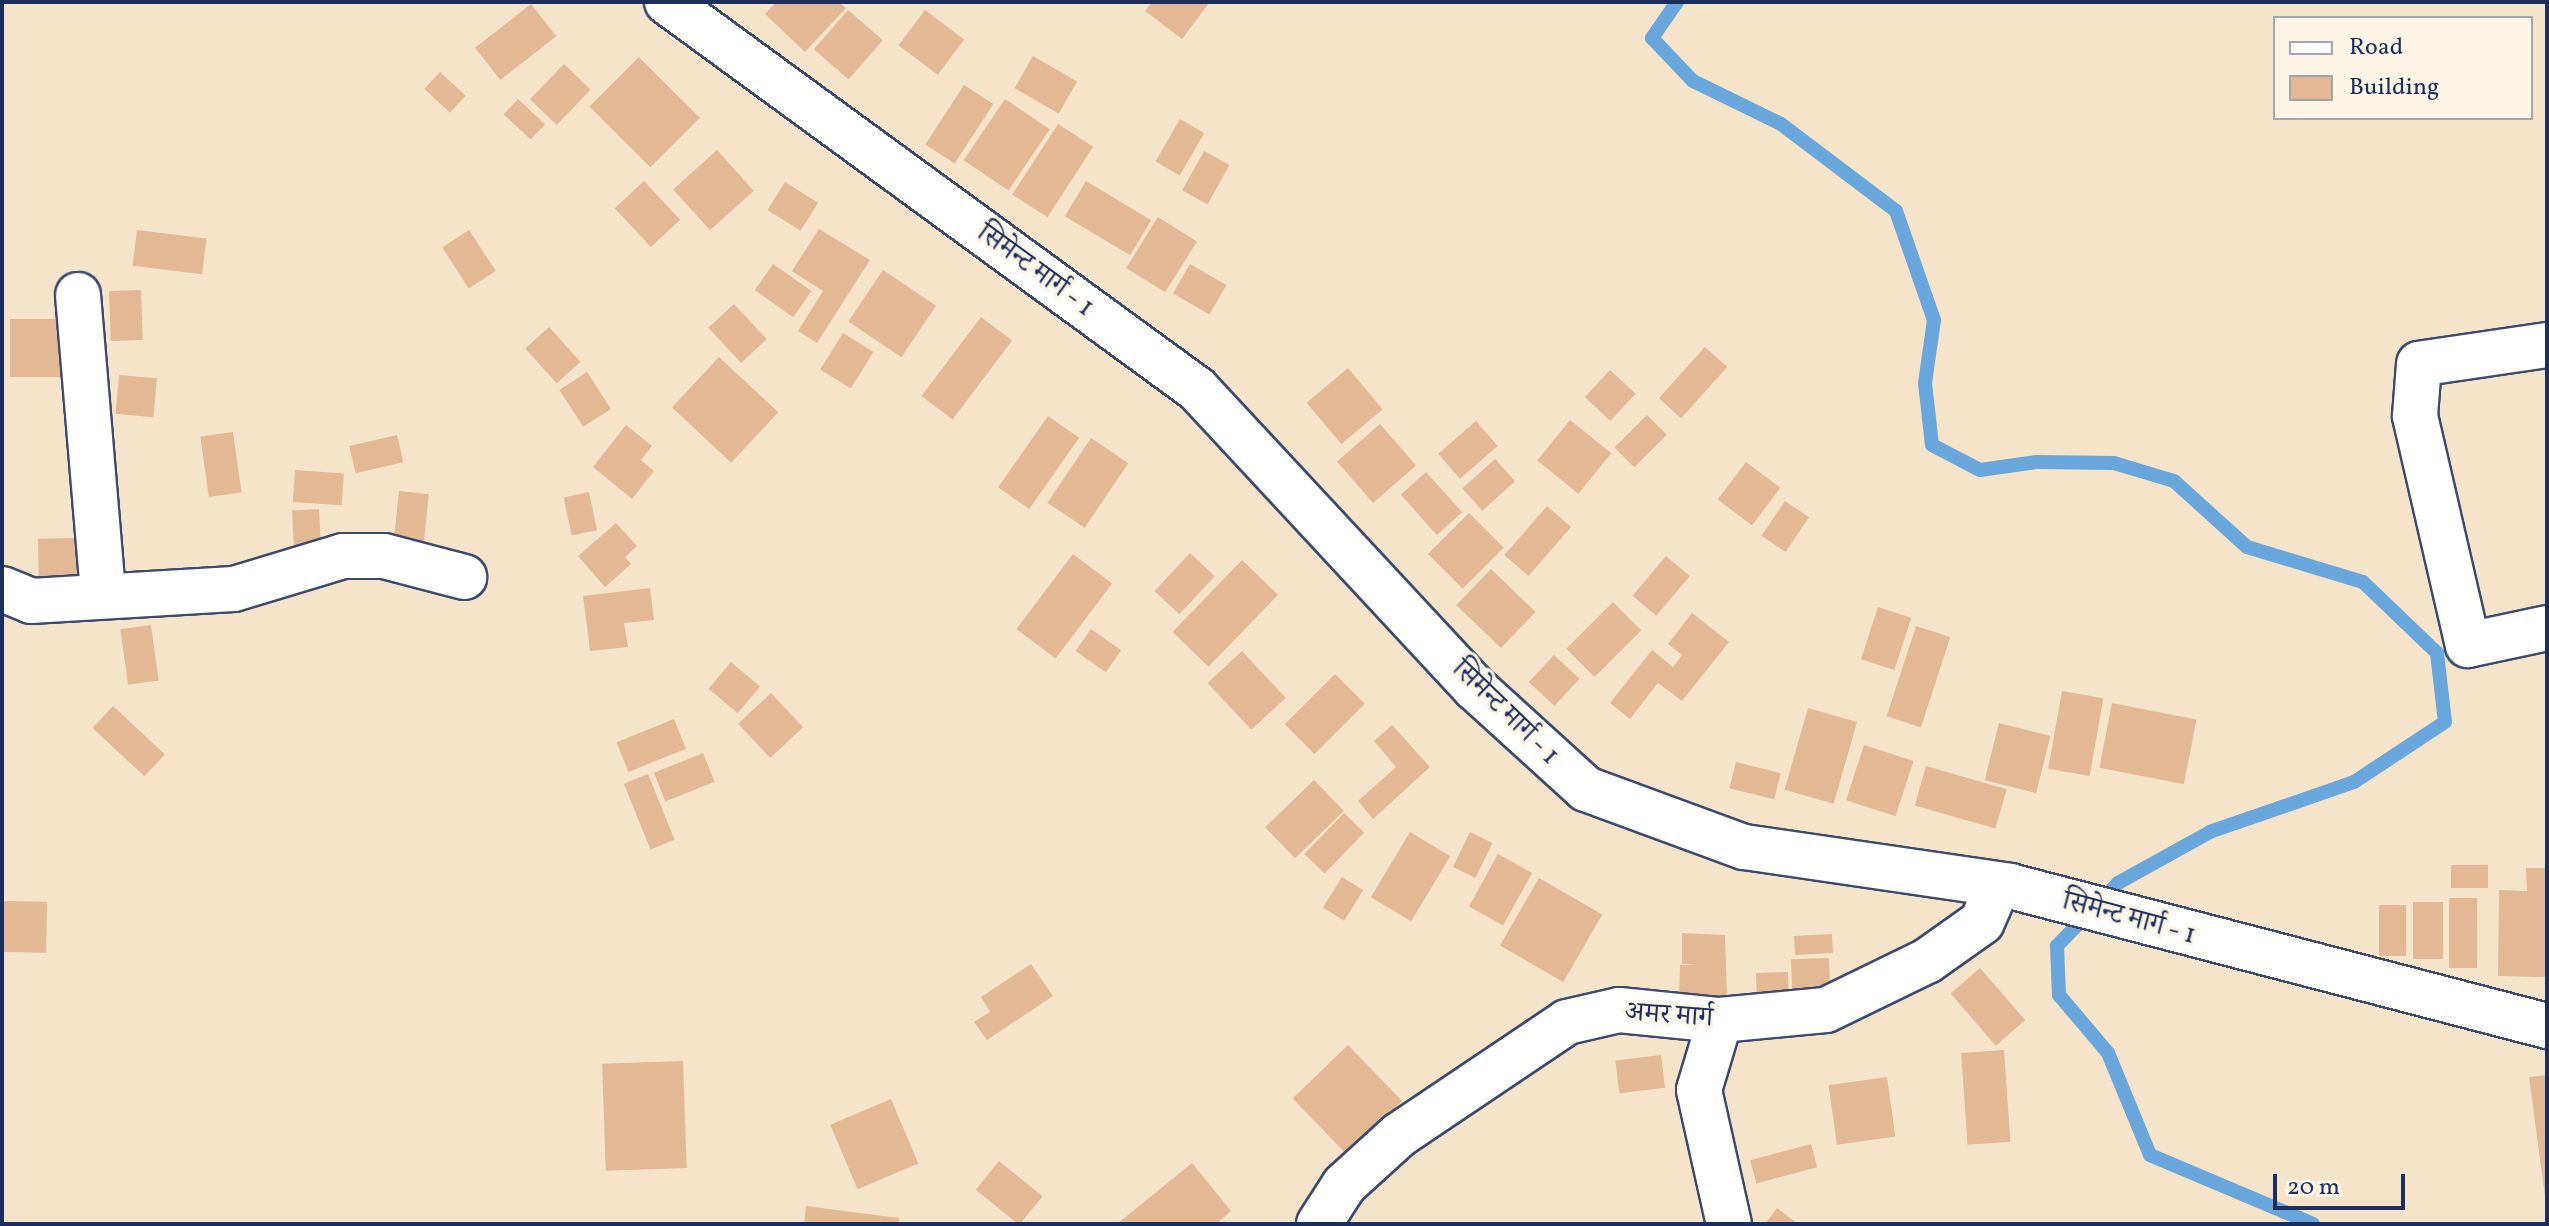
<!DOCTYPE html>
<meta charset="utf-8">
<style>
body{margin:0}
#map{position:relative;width:2549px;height:1226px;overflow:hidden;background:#f6e4ca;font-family:Vollkorn,"Noto Serif Devanagari",serif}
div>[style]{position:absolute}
.stream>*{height:14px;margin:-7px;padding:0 7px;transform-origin:7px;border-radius:7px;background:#69a6db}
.building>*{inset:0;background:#e3b894;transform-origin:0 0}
.roads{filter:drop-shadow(2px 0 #3c4a6e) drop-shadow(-2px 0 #3c4a6e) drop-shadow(0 2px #3c4a6e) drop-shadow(0 -2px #3c4a6e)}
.minor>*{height:44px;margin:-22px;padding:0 22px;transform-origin:22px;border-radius:22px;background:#fff}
span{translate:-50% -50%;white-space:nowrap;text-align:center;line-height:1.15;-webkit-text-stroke:6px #fcf5e5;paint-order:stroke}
.street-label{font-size:28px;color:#1b2f5e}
.frame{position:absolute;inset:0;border:4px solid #1b2f5e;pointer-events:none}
.legend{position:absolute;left:2273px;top:16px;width:260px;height:104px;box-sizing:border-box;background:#fcf5e5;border:2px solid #a2a6af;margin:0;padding:10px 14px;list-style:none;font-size:24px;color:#1b2f5e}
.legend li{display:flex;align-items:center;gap:16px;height:40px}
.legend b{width:40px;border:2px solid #a2a6af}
.scale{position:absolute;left:2273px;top:1174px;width:132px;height:36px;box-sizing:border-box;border:4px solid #1b2f5e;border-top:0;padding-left:10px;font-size:24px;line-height:28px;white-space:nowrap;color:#1b2f5e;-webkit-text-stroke:6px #fcf5e5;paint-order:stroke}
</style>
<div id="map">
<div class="stream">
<i style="left:1677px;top:2px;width:44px;rotate:124.8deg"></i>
<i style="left:1652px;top:38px;width:59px;rotate:46.4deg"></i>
<i style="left:1693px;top:81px;width:98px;rotate:26deg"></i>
<i style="left:1781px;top:124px;width:144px;rotate:37.1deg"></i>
<i style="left:1896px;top:211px;width:115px;rotate:70.8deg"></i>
<i style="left:1934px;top:320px;width:64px;rotate:98.1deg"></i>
<i style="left:1925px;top:383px;width:62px;rotate:83.6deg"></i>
<i style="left:1932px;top:445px;width:54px;rotate:27.5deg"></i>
<i style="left:1980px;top:470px;width:58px;rotate:-8deg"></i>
<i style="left:2037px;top:462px;width:77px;rotate:0.7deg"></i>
<i style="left:2114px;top:463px;width:63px;rotate:16.7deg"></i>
<i style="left:2174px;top:481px;width:98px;rotate:42.1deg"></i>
<i style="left:2247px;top:547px;width:121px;rotate:16.8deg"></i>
<i style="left:2363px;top:582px;width:103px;rotate:43.8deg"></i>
<i style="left:2437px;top:653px;width:69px;rotate:83.4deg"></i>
<i style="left:2445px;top:722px;width:109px;rotate:146.6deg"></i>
<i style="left:2354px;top:782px;width:152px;rotate:160.9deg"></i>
<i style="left:2210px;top:832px;width:105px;rotate:151deg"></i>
<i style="left:2118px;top:883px;width:88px;rotate:134.1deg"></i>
<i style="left:2057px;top:946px;width:49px;rotate:87.7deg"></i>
<i style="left:2059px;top:995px;width:76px;rotate:49.8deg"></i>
<i style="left:2108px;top:1053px;width:110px;rotate:67.6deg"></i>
<i style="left:2150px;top:1155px;width:177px;rotate:22.9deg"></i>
</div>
<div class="building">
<i style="clip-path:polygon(776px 2px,839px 2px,846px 8px,805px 52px,765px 14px)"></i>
<i style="clip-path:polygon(1152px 2px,1210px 2px,1182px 39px,1145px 11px)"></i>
<i style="left:531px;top:4px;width:41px;height:71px;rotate:52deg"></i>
<i style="left:848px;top:10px;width:46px;height:52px;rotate:41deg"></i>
<i style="left:925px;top:10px;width:49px;height:44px;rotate:37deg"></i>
<i style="left:1033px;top:56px;width:51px;height:37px;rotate:30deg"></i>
<i style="left:639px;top:57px;width:86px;height:70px;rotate:45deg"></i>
<i style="left:564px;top:64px;width:37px;height:49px;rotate:44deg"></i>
<i style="left:440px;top:72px;width:35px;height:23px;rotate:43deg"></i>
<i style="left:964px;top:85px;width:35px;height:71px;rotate:33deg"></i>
<i style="left:518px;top:99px;width:37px;height:21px;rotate:43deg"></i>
<i style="left:1005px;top:99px;width:54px;height:74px;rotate:34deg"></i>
<i style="left:1180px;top:119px;width:28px;height:49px;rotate:30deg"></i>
<i style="left:1058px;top:124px;width:42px;height:84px;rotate:33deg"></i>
<i style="left:717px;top:150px;width:55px;height:59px;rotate:48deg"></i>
<i style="left:1204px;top:151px;width:29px;height:45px;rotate:29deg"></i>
<i style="left:644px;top:181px;width:53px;height:40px;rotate:47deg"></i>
<i style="left:1086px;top:181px;width:76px;height:41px;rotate:31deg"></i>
<i style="left:785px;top:182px;width:39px;height:33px;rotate:32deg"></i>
<i style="left:1158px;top:217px;width:46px;height:60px;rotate:32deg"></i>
<i style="clip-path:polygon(819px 229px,870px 260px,817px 343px,798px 331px,823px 291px,792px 271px)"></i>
<i style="left:137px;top:230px;width:70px;height:36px;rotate:7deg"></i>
<i style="left:469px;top:230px;width:49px;height:32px;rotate:57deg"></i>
<i style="left:773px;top:264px;width:47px;height:32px;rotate:35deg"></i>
<i style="left:1190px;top:264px;width:42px;height:34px;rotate:30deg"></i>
<i style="left:883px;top:270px;width:64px;height:62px;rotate:34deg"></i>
<i style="left:141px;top:290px;width:50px;height:32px;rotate:88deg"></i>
<i style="left:734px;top:304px;width:48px;height:35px;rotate:47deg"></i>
<i style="left:981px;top:317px;width:39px;height:99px;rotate:37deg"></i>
<i style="left:10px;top:319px;width:55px;height:58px"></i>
<i style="left:549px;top:327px;width:47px;height:32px;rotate:48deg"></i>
<i style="left:843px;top:333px;width:36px;height:43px;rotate:32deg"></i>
<i style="left:1705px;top:347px;width:30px;height:69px;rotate:42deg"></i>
<i style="left:719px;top:357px;width:81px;height:69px;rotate:43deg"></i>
<i style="left:1348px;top:368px;width:54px;height:54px;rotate:50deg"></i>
<i style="left:1610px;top:370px;width:35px;height:37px;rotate:43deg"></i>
<i style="left:587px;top:372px;width:44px;height:33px;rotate:57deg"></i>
<i style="left:119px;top:375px;width:38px;height:39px;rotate:5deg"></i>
<i style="left:1647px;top:415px;width:28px;height:46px;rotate:45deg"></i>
<i style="left:1048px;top:416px;width:38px;height:87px;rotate:35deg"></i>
<i style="left:1570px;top:420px;width:53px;height:52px;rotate:39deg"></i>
<i style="left:1476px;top:421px;width:33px;height:50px;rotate:49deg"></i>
<i style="left:1380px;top:424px;width:55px;height:57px;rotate:49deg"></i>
<i style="clip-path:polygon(626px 425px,652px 446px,641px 460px,654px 471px,632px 499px,593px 467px)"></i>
<i style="left:233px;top:432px;width:61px;height:33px;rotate:82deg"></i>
<i style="left:397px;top:435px;width:28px;height:49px;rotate:77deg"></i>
<i style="left:1091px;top:438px;width:45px;height:78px;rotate:34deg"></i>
<i style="left:1495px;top:459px;width:30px;height:44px;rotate:48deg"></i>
<i style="left:1746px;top:462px;width:43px;height:47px;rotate:37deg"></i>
<i style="left:295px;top:470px;width:49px;height:32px;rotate:4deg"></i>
<i style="left:1426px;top:472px;width:54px;height:34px;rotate:48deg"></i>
<i style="left:399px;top:491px;width:30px;height:49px;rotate:6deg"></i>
<i style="left:589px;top:492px;width:39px;height:26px;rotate:78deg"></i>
<i style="left:1785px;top:501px;width:29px;height:42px;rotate:34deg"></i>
<i style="left:1547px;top:506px;width:32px;height:65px;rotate:41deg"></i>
<i style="left:319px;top:509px;width:37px;height:27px;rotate:87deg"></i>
<i style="left:1469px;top:513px;width:49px;height:58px;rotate:45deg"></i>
<i style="clip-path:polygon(616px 523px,637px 546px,625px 557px,631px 564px,605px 587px,578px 556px)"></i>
<i style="left:78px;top:538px;width:47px;height:40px;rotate:89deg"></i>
<i style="left:1190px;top:553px;width:34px;height:52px;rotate:43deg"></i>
<i style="left:1073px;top:554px;width:49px;height:94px;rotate:37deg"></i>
<i style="left:1666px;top:556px;width:31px;height:52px;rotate:40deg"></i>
<i style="left:1242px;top:560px;width:50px;height:100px;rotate:44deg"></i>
<i style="left:1491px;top:569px;width:62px;height:50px;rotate:44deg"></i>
<i style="clip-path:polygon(650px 588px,654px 620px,624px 623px,628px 647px,590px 651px,583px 596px)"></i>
<i style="left:1613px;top:602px;width:40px;height:66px;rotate:45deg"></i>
<i style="left:1878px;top:607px;width:35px;height:55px;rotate:18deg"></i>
<i style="clip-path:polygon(1692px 613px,1729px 642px,1682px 701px,1658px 683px,1630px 719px,1610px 703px,1652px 650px,1673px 667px,1682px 655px,1668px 644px)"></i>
<i style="left:151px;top:625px;width:56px;height:31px;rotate:82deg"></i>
<i style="left:1916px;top:626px;width:36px;height:95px;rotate:18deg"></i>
<i style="left:1091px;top:629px;width:37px;height:27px;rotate:35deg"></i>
<i style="left:1242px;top:651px;width:64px;height:47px;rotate:47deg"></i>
<i style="left:1554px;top:655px;width:35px;height:37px;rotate:43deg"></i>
<i style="left:731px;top:662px;width:38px;height:35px;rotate:40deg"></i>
<i style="left:1335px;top:674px;width:42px;height:71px;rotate:45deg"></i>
<i style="left:2062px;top:691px;width:42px;height:79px;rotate:10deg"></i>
<i style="left:771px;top:693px;width:47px;height:45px;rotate:47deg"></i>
<i style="left:2112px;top:703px;width:86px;height:66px;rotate:11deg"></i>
<i style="left:113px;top:706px;width:71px;height:30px;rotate:43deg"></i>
<i style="left:1808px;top:708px;width:51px;height:85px;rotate:16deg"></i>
<i style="left:674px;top:719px;width:32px;height:62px;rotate:68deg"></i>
<i style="left:1999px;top:723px;width:53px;height:59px;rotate:14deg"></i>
<i style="clip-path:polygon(1392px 725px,1430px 767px,1373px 819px,1358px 801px,1396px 767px,1374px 741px)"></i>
<i style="left:1864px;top:745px;width:52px;height:58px;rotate:18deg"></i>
<i style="left:703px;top:753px;width:31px;height:53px;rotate:68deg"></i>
<i style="left:1736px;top:762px;width:46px;height:27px;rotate:14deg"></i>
<i style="left:1926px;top:766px;width:84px;height:41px;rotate:16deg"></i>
<i style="left:648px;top:774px;width:71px;height:26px;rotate:68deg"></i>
<i style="left:1314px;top:780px;width:43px;height:68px;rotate:46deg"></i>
<i style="left:1344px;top:813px;width:28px;height:57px;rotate:44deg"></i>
<i style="left:1410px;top:832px;width:47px;height:76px;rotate:31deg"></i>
<i style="left:1470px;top:832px;width:25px;height:39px;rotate:26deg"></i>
<i style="left:1498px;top:854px;width:39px;height:60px;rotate:29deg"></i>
<i style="left:2488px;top:865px;width:23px;height:37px;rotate:90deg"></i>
<i style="clip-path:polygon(2526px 868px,2547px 868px,2547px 977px,2498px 976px,2499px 890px,2527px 891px)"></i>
<i style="left:1342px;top:877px;width:25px;height:36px;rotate:32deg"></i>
<i style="left:1539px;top:878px;width:73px;height:78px;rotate:30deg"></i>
<i style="left:2449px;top:898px;width:28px;height:70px"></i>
<i style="left:2px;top:901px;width:45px;height:51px;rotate:1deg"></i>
<i style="left:2413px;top:902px;width:30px;height:57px"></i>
<i style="left:2379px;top:905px;width:27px;height:51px"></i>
<i style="clip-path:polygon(1682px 933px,1725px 935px,1727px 999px,1679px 998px,1680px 965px,1698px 965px,1682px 964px)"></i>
<i style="left:1832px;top:934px;width:19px;height:38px;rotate:87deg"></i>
<i style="left:1829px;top:958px;width:38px;height:38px;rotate:88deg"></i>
<i style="clip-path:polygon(1031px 964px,1053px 996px,987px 1040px,974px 1022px,990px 1012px,981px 997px)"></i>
<i style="left:1980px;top:968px;width:69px;height:39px;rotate:49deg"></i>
<i style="left:1788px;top:972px;width:30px;height:32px;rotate:88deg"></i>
<i style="left:1348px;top:1045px;width:78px;height:77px;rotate:46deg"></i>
<i style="left:2004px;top:1050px;width:92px;height:43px;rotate:86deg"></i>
<i style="left:1661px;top:1055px;width:33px;height:46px;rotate:83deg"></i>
<i style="left:683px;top:1061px;width:107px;height:81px;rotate:88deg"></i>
<i style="clip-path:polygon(2547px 1075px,2547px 1196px,2545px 1196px,2529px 1077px)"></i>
<i style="left:1887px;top:1077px;width:60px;height:59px;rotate:82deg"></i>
<i style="left:891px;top:1099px;width:70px;height:66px;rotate:67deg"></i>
<i style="left:1811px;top:1144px;width:24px;height:63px;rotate:75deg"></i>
<i style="left:999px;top:1161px;width:56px;height:37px;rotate:39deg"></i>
<i style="clip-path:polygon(1192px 1163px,1231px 1211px,1216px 1224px,1117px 1224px)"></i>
<i style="clip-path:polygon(806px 1206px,899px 1218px,899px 1224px,804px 1224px)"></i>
<i style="clip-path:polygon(1777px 1208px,1798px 1224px,1765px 1224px)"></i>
</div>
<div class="roads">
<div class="minor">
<i style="left:667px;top:2px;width:656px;rotate:36.14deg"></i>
<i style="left:1197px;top:389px;width:408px;rotate:47.1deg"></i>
<i style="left:1475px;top:688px;width:150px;rotate:42.3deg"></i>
<i style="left:1586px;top:789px;width:168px;rotate:20.2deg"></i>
<i style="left:1744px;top:847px;width:269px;rotate:8.3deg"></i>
<i style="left:2010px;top:886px;width:555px;rotate:14.61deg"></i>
<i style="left:78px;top:295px;width:300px;rotate:85.2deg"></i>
<i style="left:2547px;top:345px;width:129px;rotate:171.6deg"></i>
<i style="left:2419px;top:364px;width:52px;rotate:94.4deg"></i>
<i style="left:2415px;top:416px;width:235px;rotate:77deg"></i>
<i style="left:2468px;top:645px;width:81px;rotate:-12.1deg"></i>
<i style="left:2px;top:589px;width:31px;rotate:22deg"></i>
<i style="left:31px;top:601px;width:203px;rotate:-3.4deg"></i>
<i style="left:234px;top:589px;width:114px;rotate:-16.8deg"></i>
<i style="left:343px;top:556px;width:41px"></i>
<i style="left:384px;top:556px;width:83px;rotate:14.7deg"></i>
<i style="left:1720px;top:1020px;width:73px;rotate:106.7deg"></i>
<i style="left:1699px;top:1090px;width:137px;rotate:77.4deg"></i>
<i style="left:1319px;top:1224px;width:46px;rotate:-57.3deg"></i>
<i style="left:1344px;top:1185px;width:74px;rotate:-42.3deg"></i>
<i style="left:1399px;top:1135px;width:202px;rotate:-33.9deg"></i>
<i style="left:1567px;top:1022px;width:53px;rotate:-13deg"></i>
<i style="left:1619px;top:1010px;width:101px;rotate:5.7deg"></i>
<i style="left:1720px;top:1020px;width:106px;rotate:-5.4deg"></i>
<i style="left:1826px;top:1010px;width:112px;rotate:-25.9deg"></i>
<i style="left:1927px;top:961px;width:67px;rotate:-35.3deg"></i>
<i style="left:1982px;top:922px;width:40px;rotate:-66.6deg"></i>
</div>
</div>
<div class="street-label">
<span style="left:1035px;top:271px;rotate:36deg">सिमेन्ट मार्ग - 1</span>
<span style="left:1505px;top:713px;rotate:44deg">सिमेन्ट मार्ग - 1</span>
<span style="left:2129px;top:919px;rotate:15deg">सिमेन्ट मार्ग - 1</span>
<span style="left:1669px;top:1016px;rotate:4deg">अमर मार्ग</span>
</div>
<div class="frame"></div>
<ul class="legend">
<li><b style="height:10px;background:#fff"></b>Road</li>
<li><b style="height:22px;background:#e3b894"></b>Building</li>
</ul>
<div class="scale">20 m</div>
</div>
